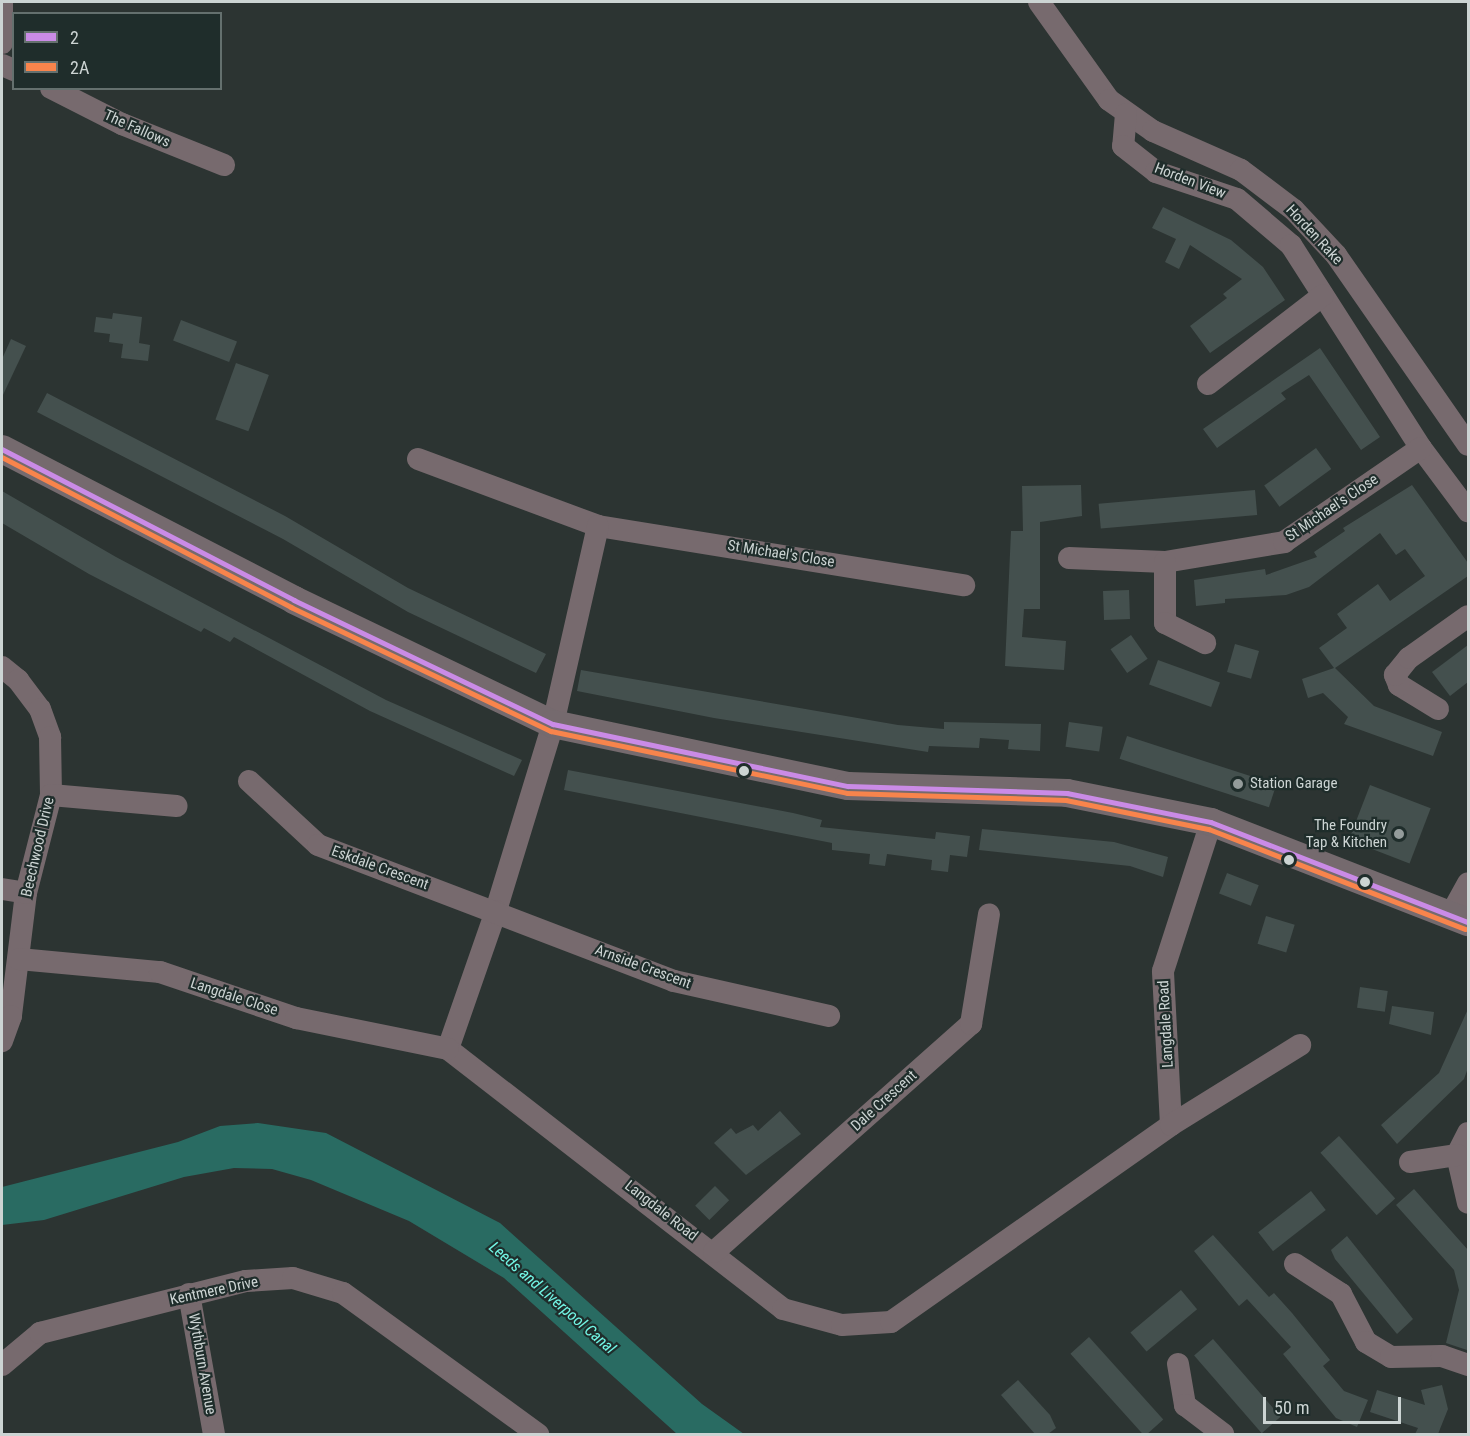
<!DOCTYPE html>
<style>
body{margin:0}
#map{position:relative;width:1470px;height:1436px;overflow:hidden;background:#2c3432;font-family:"Roboto Condensed",sans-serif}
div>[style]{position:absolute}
.water>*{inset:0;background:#296b62}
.building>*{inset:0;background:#44504e;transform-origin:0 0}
.minor>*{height:22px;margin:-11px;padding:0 11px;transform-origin:11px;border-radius:11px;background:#776a6e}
.major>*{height:28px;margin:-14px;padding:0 14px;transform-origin:14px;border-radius:14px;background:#756a6e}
.bus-1>*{height:4.5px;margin:-2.25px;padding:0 2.25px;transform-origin:2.25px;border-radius:2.25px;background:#ca8be6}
.bus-2>*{height:4.5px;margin:-2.25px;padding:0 2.25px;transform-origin:2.25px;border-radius:2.25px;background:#f8844c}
.dots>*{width:16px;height:16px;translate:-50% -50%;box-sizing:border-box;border:3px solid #1f2d2b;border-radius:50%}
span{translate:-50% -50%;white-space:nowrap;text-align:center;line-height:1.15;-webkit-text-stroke:4.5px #1f2d2b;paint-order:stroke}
.street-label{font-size:15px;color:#ccd4d3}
.poi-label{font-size:15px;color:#ccd4d3}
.left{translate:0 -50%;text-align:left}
.right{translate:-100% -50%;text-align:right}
.water-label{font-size:16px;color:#72f6e5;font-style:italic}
.frame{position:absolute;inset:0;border:3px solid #ccd4d3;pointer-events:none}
.legend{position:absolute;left:12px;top:12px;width:210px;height:78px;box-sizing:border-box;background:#1f2d2b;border:2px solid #64706e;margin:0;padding:8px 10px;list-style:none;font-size:18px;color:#ccd4d3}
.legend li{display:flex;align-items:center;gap:12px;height:30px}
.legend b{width:30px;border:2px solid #64706e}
.scale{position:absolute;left:1263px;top:1397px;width:138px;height:27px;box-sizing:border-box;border:3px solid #ccd4d3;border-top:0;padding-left:8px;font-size:18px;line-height:21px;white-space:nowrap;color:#ccd4d3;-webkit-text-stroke:4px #1f2d2b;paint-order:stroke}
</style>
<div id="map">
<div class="water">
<i style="clip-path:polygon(258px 1123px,326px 1133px,500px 1223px,702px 1404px,744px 1434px,677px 1434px,504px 1278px,409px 1221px,311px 1180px,272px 1169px,234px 1168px,184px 1177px,44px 1220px,2px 1225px,2px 1187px,178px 1142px,220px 1126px)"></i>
</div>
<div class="building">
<i style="clip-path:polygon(1163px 207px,1231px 240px,1263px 267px,1285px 300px,1210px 353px,1190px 326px,1227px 298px,1223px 294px,1242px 279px,1190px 245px,1179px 269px,1165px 262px,1176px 239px,1152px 228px)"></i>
<i style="clip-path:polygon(113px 313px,142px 317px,139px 343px,150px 345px,148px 361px,121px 358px,123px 344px,109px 342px,110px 334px,94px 332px,96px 317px,112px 319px)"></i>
<i style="left:181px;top:320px;width:60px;height:22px;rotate:21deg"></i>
<i style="clip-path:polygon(11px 339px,26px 346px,2px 397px,2px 359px)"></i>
<i style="clip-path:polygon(1320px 348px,1380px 437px,1361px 450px,1309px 375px,1281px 393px,1286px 399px,1217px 448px,1203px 429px)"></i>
<i style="left:236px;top:363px;width:35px;height:60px;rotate:20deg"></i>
<i style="clip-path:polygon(47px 393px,285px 516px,408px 588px,546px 654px,536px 673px,408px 612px,283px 539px,37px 412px)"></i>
<i style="left:1316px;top:448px;width:26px;height:64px;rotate:54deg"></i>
<i style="clip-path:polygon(1081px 485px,1082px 516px,1040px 522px,1040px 609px,1024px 609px,1022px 637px,1066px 641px,1064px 670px,1005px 666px,1011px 531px,1023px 531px,1022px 486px)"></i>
<i style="clip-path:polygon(1412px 485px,1468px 563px,1468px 576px,1335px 668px,1374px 706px,1442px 732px,1433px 756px,1344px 724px,1348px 717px,1323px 693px,1308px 698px,1302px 679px,1334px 668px,1319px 648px,1347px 628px,1337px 614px,1378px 584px,1390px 601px,1425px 576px,1405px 549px,1396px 555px,1380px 533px,1309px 587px,1286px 595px,1225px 599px,1225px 603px,1196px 606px,1194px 580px,1265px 569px,1266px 575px,1317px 557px,1314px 552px,1345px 531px,1343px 528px)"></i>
<i style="left:1255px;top:490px;width:25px;height:157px;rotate:85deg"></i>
<i style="clip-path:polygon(2px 491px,116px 557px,386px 700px,522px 760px,514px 776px,370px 711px,234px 637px,230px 642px,204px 628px,201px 632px,89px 574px,2px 523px)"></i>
<i style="left:1129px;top:590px;width:29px;height:26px;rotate:88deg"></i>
<i style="left:1131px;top:635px;width:29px;height:25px;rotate:55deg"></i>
<i style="left:1235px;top:644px;width:25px;height:29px;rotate:16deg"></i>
<i style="clip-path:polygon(1468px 645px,1468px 682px,1450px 696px,1432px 672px)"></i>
<i style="left:1158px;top:660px;width:66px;height:26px;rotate:20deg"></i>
<i style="clip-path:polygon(581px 670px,898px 725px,944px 729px,944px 722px,1041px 724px,1040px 751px,1008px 749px,1009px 740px,980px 738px,979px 748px,929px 746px,928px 752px,714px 718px,577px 691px)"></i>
<i style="left:1069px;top:722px;width:34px;height:25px;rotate:8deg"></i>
<i style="left:1127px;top:736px;width:157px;height:24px;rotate:18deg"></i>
<i style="clip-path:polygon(568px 770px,793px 813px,822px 820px,820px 827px,935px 839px,936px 832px,970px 836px,967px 857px,950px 855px,948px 872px,931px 870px,932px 860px,887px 854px,885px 866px,869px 864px,870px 854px,832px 850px,832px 843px,564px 790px)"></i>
<i style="left:1370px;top:785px;width:65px;height:59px;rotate:21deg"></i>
<i style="clip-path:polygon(982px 829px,1114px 842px,1168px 857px,1163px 877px,1130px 866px,979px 850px)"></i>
<i style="left:1227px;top:873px;width:34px;height:22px;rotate:21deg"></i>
<i style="left:1266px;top:916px;width:30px;height:29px;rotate:17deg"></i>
<i style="left:1360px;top:987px;width:28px;height:21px;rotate:8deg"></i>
<i style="clip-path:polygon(1392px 1006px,1434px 1012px,1431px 1035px,1389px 1024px)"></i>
<i style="clip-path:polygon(1468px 1009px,1468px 1068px,1464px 1079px,1397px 1144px,1381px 1125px,1439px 1073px)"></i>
<i style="clip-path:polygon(780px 1111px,801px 1134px,746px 1175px,714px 1143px,731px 1128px,736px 1134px,753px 1125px,758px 1131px)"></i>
<i style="left:1339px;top:1136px;width:84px;height:25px;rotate:48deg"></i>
<i style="left:715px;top:1186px;width:20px;height:28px;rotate:45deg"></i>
<i style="clip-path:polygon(1414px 1189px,1468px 1250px,1467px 1350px,1446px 1343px,1459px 1290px,1454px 1270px,1396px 1205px)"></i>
<i style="left:1311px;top:1191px;width:24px;height:67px;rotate:52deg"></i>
<i style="clip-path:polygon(1213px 1235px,1269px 1297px,1274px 1293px,1292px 1313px,1330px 1360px,1323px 1366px,1344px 1391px,1368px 1400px,1357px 1427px,1336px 1418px,1283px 1354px,1291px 1347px,1247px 1299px,1239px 1306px,1194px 1251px)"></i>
<i style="clip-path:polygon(1347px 1236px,1413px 1319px,1397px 1334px,1335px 1259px,1331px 1250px)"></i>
<i style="left:1181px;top:1290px;width:25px;height:66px;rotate:50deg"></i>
<i style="left:1089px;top:1337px;width:111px;height:25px;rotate:48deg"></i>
<i style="left:1213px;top:1339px;width:103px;height:25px;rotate:49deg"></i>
<i style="clip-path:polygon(1018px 1380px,1050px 1415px,1056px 1428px,1048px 1434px,1035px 1434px,1001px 1395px)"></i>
<i style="clip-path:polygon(1442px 1385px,1448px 1409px,1438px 1434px,1415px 1434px,1418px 1428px,1370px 1412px,1377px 1390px,1425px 1405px,1421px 1390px)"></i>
</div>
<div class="minor">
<i style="left:2px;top:2px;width:41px;rotate:90deg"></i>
<i style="left:1039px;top:2px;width:120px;rotate:54.5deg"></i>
<i style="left:1109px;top:100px;width:54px;rotate:35.2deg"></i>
<i style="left:1153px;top:131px;width:96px;rotate:23.9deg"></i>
<i style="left:1241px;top:170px;width:66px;rotate:37deg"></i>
<i style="left:1294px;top:210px;width:62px;rotate:47deg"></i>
<i style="left:1336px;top:255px;width:231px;rotate:55.2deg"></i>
<i style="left:2px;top:65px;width:13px;rotate:23deg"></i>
<i style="left:51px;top:88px;width:80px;rotate:26.9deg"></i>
<i style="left:122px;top:124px;width:110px;rotate:21.9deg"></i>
<i style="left:1126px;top:114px;width:32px;rotate:95deg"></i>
<i style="left:1123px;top:146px;width:42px;rotate:38.2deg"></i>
<i style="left:1156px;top:172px;width:85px;rotate:18.4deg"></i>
<i style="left:1237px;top:199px;width:71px;rotate:40.4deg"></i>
<i style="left:1291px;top:245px;width:241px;rotate:57.4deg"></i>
<i style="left:1421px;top:448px;width:79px;rotate:53.3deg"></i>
<i style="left:1208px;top:384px;width:145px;rotate:-37.7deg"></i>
<i style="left:418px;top:459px;width:192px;rotate:20.4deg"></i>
<i style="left:598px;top:526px;width:371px;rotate:9.2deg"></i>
<i style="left:598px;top:526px;width:203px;rotate:102.8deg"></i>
<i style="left:553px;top:724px;width:195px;rotate:107deg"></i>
<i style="left:496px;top:911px;width:146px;rotate:109.2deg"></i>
<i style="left:448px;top:1049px;width:424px;rotate:37.8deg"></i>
<i style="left:783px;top:1309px;width:61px;rotate:15.2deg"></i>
<i style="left:842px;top:1325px;width:49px;rotate:-3.5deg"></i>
<i style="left:891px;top:1322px;width:342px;rotate:-35.1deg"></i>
<i style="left:1171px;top:1125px;width:154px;rotate:-93deg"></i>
<i style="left:1163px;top:971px;width:157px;rotate:-72.1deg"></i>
<i style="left:1069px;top:558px;width:96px;rotate:2.4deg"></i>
<i style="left:1165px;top:562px;width:121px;rotate:-9.5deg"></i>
<i style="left:1284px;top:542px;width:166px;rotate:-34.5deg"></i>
<i style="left:1165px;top:562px;width:61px;rotate:90deg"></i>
<i style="left:1165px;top:623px;width:45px;rotate:26.6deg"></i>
<i style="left:2px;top:667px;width:21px;rotate:39deg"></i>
<i style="left:18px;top:680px;width:36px;rotate:53deg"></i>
<i style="left:40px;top:709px;width:30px;rotate:70deg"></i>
<i style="left:50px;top:737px;width:58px;rotate:89deg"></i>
<i style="left:51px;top:795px;width:101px;rotate:104.3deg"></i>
<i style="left:26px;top:893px;width:124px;rotate:97deg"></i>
<i style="left:11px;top:1016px;width:27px;rotate:110deg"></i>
<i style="left:1438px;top:709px;width:46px;rotate:-148.4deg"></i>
<i style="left:1399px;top:685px;width:11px;rotate:-112deg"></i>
<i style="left:1395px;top:675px;width:22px;rotate:-51deg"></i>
<i style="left:1409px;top:658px;width:72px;rotate:-35.4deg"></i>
<i style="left:249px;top:781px;width:94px;rotate:42.8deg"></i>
<i style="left:318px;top:845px;width:381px;rotate:20.9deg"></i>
<i style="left:674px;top:981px;width:159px;rotate:12.7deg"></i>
<i style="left:51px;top:795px;width:126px;rotate:5deg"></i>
<i style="left:2px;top:889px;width:24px;rotate:9deg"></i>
<i style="left:1451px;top:914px;width:35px;rotate:-61deg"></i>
<i style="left:19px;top:959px;width:142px;rotate:5.3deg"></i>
<i style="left:160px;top:972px;width:144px;rotate:18.7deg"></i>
<i style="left:296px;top:1018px;width:155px;rotate:11.5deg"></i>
<i style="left:1171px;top:1125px;width:152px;rotate:-31.8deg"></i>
<i style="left:1468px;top:1133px;width:25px;rotate:117deg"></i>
<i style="left:1457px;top:1155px;width:49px;rotate:77.1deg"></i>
<i style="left:1410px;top:1162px;width:48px;rotate:-8.5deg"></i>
<i style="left:714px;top:1252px;width:344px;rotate:-41.6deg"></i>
<i style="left:971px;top:1024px;width:111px;rotate:-80.7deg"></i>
<i style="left:1295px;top:1264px;width:55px;rotate:33.1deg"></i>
<i style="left:1341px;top:1294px;width:54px;rotate:62.5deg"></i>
<i style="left:1366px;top:1342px;width:29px;rotate:31deg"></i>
<i style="left:1391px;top:1357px;width:51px;rotate:-1.1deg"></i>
<i style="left:1442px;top:1356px;width:28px;rotate:19deg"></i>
<i style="left:189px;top:1294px;width:142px;rotate:79.9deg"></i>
<i style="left:1178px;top:1364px;width:42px;rotate:80.3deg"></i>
<i style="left:1185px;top:1405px;width:48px;rotate:37.3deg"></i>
<i style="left:2px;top:1365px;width:50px;rotate:-40.1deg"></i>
<i style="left:40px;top:1333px;width:212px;rotate:-14.2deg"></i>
<i style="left:246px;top:1281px;width:47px;rotate:-3.7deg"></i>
<i style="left:293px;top:1278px;width:52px;rotate:16.7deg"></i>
<i style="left:343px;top:1293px;width:241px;rotate:35.9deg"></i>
</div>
<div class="major">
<i style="left:2px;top:449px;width:329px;rotate:27.3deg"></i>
<i style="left:294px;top:600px;width:287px;rotate:25.6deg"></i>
<i style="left:553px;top:724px;width:301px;rotate:11.9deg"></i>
<i style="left:848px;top:786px;width:219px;rotate:1.8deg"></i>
<i style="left:1067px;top:793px;width:147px;rotate:11.4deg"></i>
<i style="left:1211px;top:822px;width:276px;rotate:21.3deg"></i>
</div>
<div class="bus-1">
<i style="left:2px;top:449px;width:329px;rotate:27.3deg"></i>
<i style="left:294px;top:600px;width:287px;rotate:25.6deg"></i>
<i style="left:553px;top:724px;width:301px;rotate:11.9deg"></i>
<i style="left:848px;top:786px;width:219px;rotate:1.8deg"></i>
<i style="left:1067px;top:793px;width:147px;rotate:11.4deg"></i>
<i style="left:1211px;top:822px;width:276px;rotate:21.3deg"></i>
</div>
<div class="bus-2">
<i style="left:2px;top:457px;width:326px;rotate:27.4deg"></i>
<i style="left:291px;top:607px;width:288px;rotate:25.5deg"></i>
<i style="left:551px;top:731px;width:302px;rotate:11.8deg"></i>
<i style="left:847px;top:793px;width:219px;rotate:1.8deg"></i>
<i style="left:1066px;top:800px;width:146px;rotate:11.5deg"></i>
<i style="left:1209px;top:829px;width:275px;rotate:21.3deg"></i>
</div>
<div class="dots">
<i style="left:744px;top:771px;background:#ccd4d3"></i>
<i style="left:1238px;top:784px;background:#949c9b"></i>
<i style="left:1399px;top:834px;background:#949c9b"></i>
<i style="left:1289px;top:860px;background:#ccd4d3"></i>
<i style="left:1365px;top:882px;background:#ccd4d3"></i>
</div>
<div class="street-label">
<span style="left:137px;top:129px;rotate:24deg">The Fallows</span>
<span style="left:1190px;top:181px;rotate:21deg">Horden View</span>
<span style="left:1314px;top:235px;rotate:47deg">Horden Rake</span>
<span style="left:1332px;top:508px;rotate:-34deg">St Michael's Close</span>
<span style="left:781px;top:554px;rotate:9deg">St Michael's Close</span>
<span style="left:38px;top:847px;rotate:-77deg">Beechwood Drive</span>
<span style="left:380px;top:868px;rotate:20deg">Eskdale Crescent</span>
<span style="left:643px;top:967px;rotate:20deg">Arnside Crescent</span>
<span style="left:234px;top:997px;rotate:18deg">Langdale Close</span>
<span style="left:1166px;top:1024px;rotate:-93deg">Langdale Road</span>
<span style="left:884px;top:1101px;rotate:-42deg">Dale Crescent</span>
<span style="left:661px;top:1211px;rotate:38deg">Langdale Road</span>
<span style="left:214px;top:1291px;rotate:-12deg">Kentmere Drive</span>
<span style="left:202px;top:1364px;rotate:80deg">Wythburn Avenue</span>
</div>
<div class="poi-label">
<span class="left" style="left:1250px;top:784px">Station Garage</span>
<span class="right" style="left:1387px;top:834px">The Foundry<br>Tap &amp; Kitchen</span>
</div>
<div class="water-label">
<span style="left:552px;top:1298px;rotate:41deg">Leeds and Liverpool Canal</span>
</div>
<div class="frame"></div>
<ul class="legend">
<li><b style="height:8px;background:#ca8be6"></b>2</li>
<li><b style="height:8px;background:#f8844c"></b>2A</li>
</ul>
<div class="scale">50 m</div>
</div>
